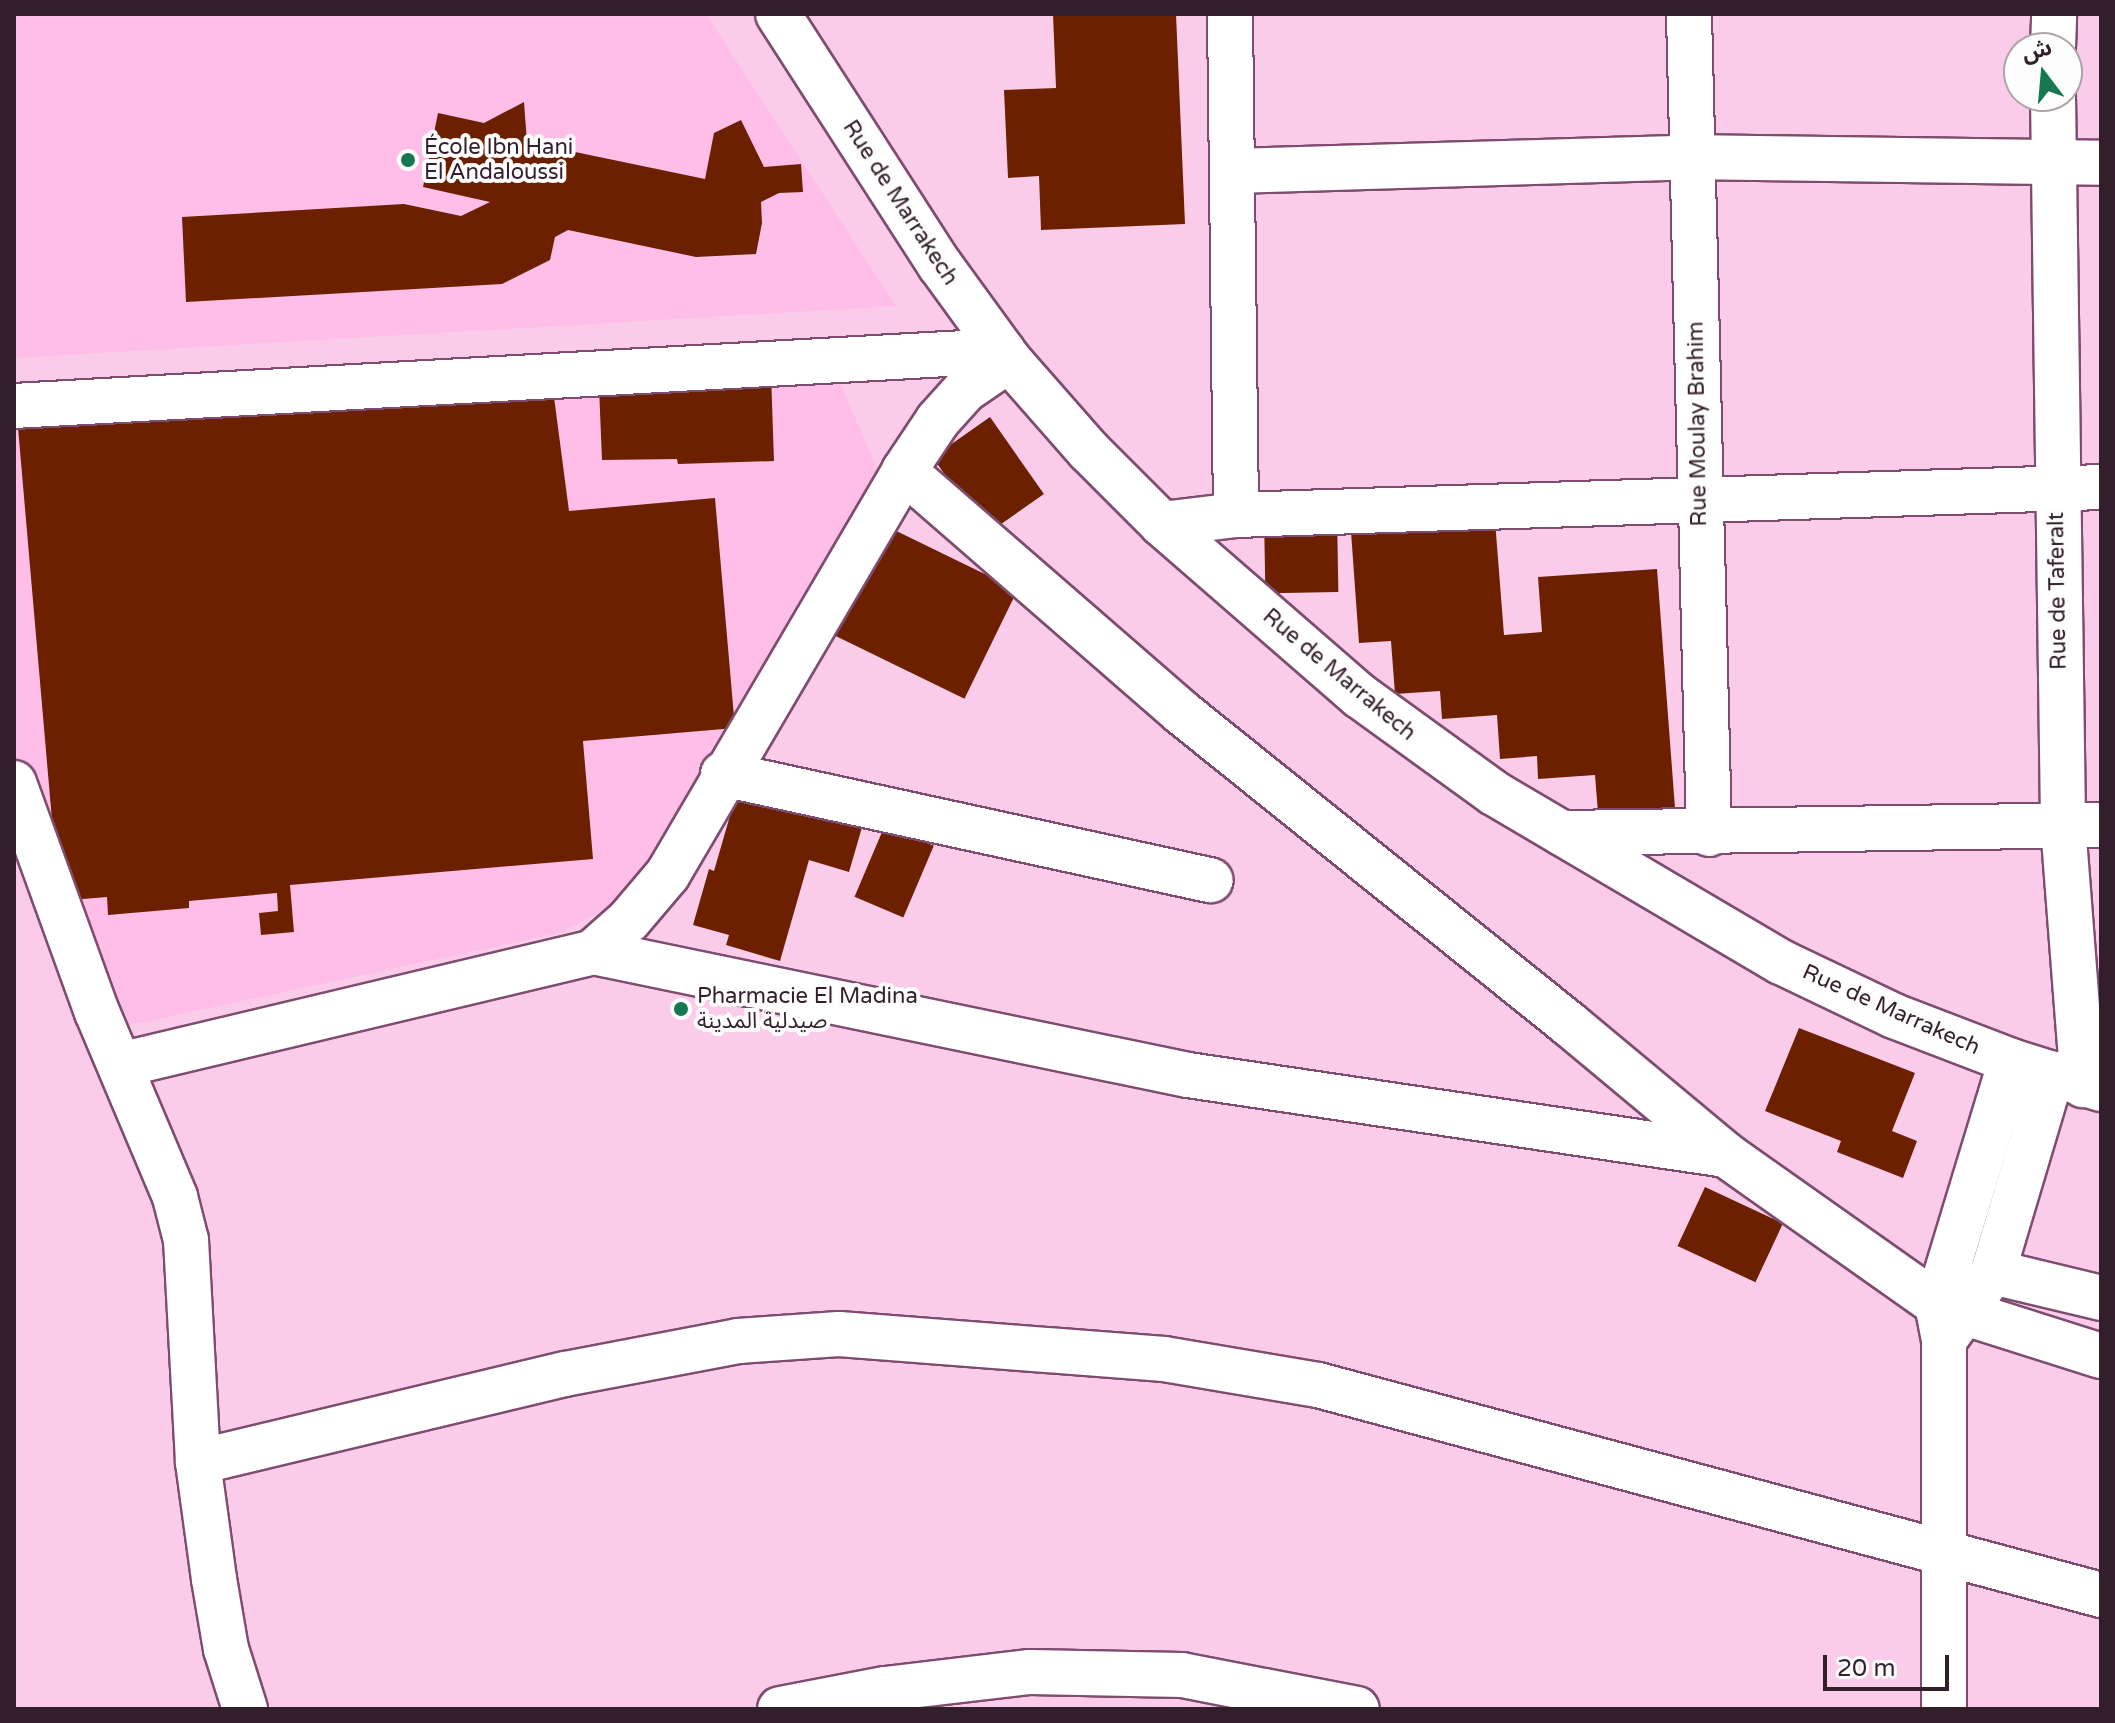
<!DOCTYPE html>
<meta charset="utf-8">
<style>
body{margin:0}
#map{position:relative;width:2115px;height:1723px;overflow:hidden;background:#fbccea;font-family:"Varela Round","Noto Sans Arabic",sans-serif}
div>[style]{position:absolute}
.built>*{inset:0;background:#ffbee8}
.building>*{inset:0;background:#6d2000;transform-origin:0 0}
.roads{filter:drop-shadow(2px 0 #7e4c6e) drop-shadow(-2px 0 #7e4c6e) drop-shadow(0 2px #7e4c6e) drop-shadow(0 -2px #7e4c6e)}
.minor>*{height:44px;margin:-22px;padding:0 22px;transform-origin:22px;border-radius:22px;background:#fff}
.dots>*{width:22px;height:22px;translate:-50% -50%;box-sizing:border-box;border:4px solid #fdfdfd;border-radius:50%}
span{translate:-50% -50%;white-space:nowrap;text-align:center;line-height:1.15;-webkit-text-stroke:8px #fdfdfd;paint-order:stroke}
.poi-label{font-size:22px;color:#331e2c}
.left{translate:0 -50%;text-align:left}
.street-label{font-size:22px;color:#331e2c}
.frame{position:absolute;inset:0;border:16px solid #331e2c;pointer-events:none}
.north{position:absolute;left:2003px;top:32px;width:80px;height:80px;box-sizing:border-box;background:#fdfdfd;border:2px solid #aca4a9;border-radius:50%;rotate:344deg;font-size:22px;font-weight:700;line-height:32px;text-align:center;color:#331e2c}
.north::after{content:'';display:block;margin:auto;width:28px;height:36px;background:#167850;clip-path:polygon(50% 0,100% 100%,50% 72%,0 100%)}
.scale{position:absolute;left:1823px;top:1655px;width:126px;height:36px;box-sizing:border-box;border:4px solid #331e2c;border-top:0;padding-left:10px;font-size:24px;line-height:28px;white-space:nowrap;color:#331e2c;-webkit-text-stroke:6px #fdfdfd;paint-order:stroke}
</style>
<div id="map">
<div class="built">
<i style="clip-path:polygon(14px 14px,706px 14px,896px 306px,14px 358px)"></i>
<i style="clip-path:polygon(829px 358px,880px 475px,638px 891px,563px 932px,107px 1030px,14px 784px,14px 414px)"></i>
</div>
<div class="building">
<i style="clip-path:polygon(1053px 14px,1176px 14px,1185px 224px,1041px 230px,1039px 176px,1008px 178px,1004px 90px,1056px 88px)"></i>
<i style="clip-path:polygon(524px 102px,527px 142px,705px 179px,714px 133px,741px 120px,764px 167px,801px 164px,803px 192px,779px 193px,761px 202px,762px 223px,756px 254px,696px 257px,568px 230px,555px 237px,550px 260px,502px 284px,186px 302px,182px 217px,404px 204px,461px 216px,490px 202px,423px 187px,438px 113px,484px 123px)"></i>
<i style="clip-path:polygon(771px 373px,774px 461px,678px 464px,677px 459px,602px 460px,599px 387px)"></i>
<i style="clip-path:polygon(554px 397px,569px 511px,715px 498px,735px 728px,583px 741px,593px 859px,290px 885px,294px 932px,261px 935px,259px 913px,278px 911px,277px 893px,189px 901px,189px 908px,108px 915px,107px 897px,59px 901px,17px 416px)"></i>
<i style="left:990px;top:417px;width:94px;height:70px;rotate:55deg"></i>
<i style="clip-path:polygon(1494px 508px,1504px 635px,1542px 632px,1538px 577px,1657px 569px,1675px 808px,1598px 813px,1595px 775px,1538px 779px,1537px 756px,1500px 759px,1497px 715px,1442px 719px,1440px 691px,1395px 694px,1391px 641px,1359px 643px,1350px 518px)"></i>
<i style="left:1337px;top:514px;width:78px;height:73px;rotate:89deg"></i>
<i style="left:880px;top:523px;width:153px;height:121px;rotate:26deg"></i>
<i style="clip-path:polygon(738px 788px,863px 824px,849px 872px,809px 860px,780px 961px,726px 945px,729px 935px,693px 925px,709px 869px,714px 871px)"></i>
<i style="left:885px;top:825px;width:53px;height:78px;rotate:23deg"></i>
<i style="clip-path:polygon(1799px 1028px,1915px 1073px,1892px 1131px,1917px 1141px,1903px 1178px,1837px 1152px,1841px 1141px,1765px 1111px)"></i>
<i style="left:1705px;top:1187px;width:86px;height:65px;rotate:25deg"></i>
</div>
<div class="roads">
<div class="minor">
<i style="left:778px;top:14px;width:299px;rotate:57.2deg"></i>
<i style="left:940px;top:265px;width:117px;rotate:54deg"></i>
<i style="left:1009px;top:360px;width:120px;rotate:48.7deg"></i>
<i style="left:1088px;top:450px;width:105px;rotate:45deg"></i>
<i style="left:1162px;top:524px;width:262px;rotate:41deg"></i>
<i style="left:1360px;top:696px;width:165px;rotate:35.9deg"></i>
<i style="left:1494px;top:793px;width:333px;rotate:30.5deg"></i>
<i style="left:1781px;top:962px;width:125px;rotate:25.5deg"></i>
<i style="left:1894px;top:1016px;width:125px;rotate:21deg"></i>
<i style="left:2011px;top:1061px;width:94px;rotate:17.3deg"></i>
<i style="left:1230px;top:14px;width:501px;rotate:89.31deg"></i>
<i style="left:1689px;top:14px;width:820px;rotate:88.6deg"></i>
<i style="left:2053px;top:48px;width:34px;rotate:-88deg"></i>
<i style="left:2053px;top:96px;width:729px;rotate:89.21deg"></i>
<i style="left:2063px;top:825px;width:261px;rotate:85.6deg"></i>
<i style="left:1233px;top:171px;width:459px;rotate:-1.7deg"></i>
<i style="left:1692px;top:157px;width:409px;rotate:0.8deg"></i>
<i style="left:14px;top:406px;width:990px;rotate:-3.19deg"></i>
<i style="left:904px;top:471px;width:367px;rotate:41deg"></i>
<i style="left:1181px;top:712px;width:498px;rotate:38.8deg"></i>
<i style="left:1569px;top:1024px;width:204px;rotate:39.8deg"></i>
<i style="left:1726px;top:1155px;width:258px;rotate:35.2deg"></i>
<i style="left:1937px;top:1304px;width:172px;rotate:17.6deg"></i>
<i style="left:1162px;top:524px;width:75px;rotate:-6.9deg"></i>
<i style="left:1236px;top:515px;width:865px;rotate:-1.85deg"></i>
<i style="left:723px;top:774px;width:499px;rotate:12.3deg"></i>
<i style="left:14px;top:783px;width:244px;rotate:70.1deg"></i>
<i style="left:97px;top:1012px;width:201px;rotate:67.1deg"></i>
<i style="left:175px;top:1197px;width:44px;rotate:75.7deg"></i>
<i style="left:186px;top:1240px;width:222px;rotate:86.9deg"></i>
<i style="left:198px;top:1462px;width:118px;rotate:82.2deg"></i>
<i style="left:214px;top:1579px;width:71px;rotate:80.3deg"></i>
<i style="left:226px;top:1649px;width:63px;rotate:72.4deg"></i>
<i style="left:1562px;top:833px;width:539px;rotate:-0.85deg"></i>
<i style="left:593px;top:952px;width:48px;rotate:-41.6deg"></i>
<i style="left:629px;top:920px;width:60px;rotate:-49.7deg"></i>
<i style="left:668px;top:874px;width:467px;rotate:-59.6deg"></i>
<i style="left:904px;top:471px;width:61px;rotate:-56.3deg"></i>
<i style="left:938px;top:420px;width:40px;rotate:-48deg"></i>
<i style="left:965px;top:390px;width:53px;rotate:-34.3deg"></i>
<i style="left:120px;top:1065px;width:486px;rotate:-13.4deg"></i>
<i style="left:593px;top:952px;width:608px;rotate:11.68deg"></i>
<i style="left:1188px;top:1075px;width:544px;rotate:8.46deg"></i>
<i style="left:1993px;top:1272px;width:111px;rotate:13.5deg"></i>
<i style="left:1948px;top:1335px;width:77px;rotate:-54.5deg"></i>
<i style="left:1993px;top:1272px;width:207px;rotate:-73.4deg"></i>
<i style="left:198px;top:1462px;width:377px;rotate:-13.5deg"></i>
<i style="left:565px;top:1374px;width:176px;rotate:-10.8deg"></i>
<i style="left:738px;top:1341px;width:101px;rotate:-4deg"></i>
<i style="left:839px;top:1334px;width:326px;rotate:4.4deg"></i>
<i style="left:1164px;top:1359px;width:156px;rotate:9.6deg"></i>
<i style="left:1318px;top:1385px;width:811px;rotate:15.01deg"></i>
<i style="left:780px;top:1709px;width:107px;rotate:-10.8deg"></i>
<i style="left:885px;top:1689px;width:146px;rotate:-6.7deg"></i>
<i style="left:1030px;top:1672px;width:152px;rotate:1.1deg"></i>
<i style="left:1182px;top:1675px;width:178px;rotate:11deg"></i>
<i style="left:1944px;top:1709px;width:369px;rotate:-90deg"></i>
<i style="left:1944px;top:1340px;width:37px;rotate:-101deg"></i>
<i style="left:1937px;top:1304px;width:254px;rotate:-73.1deg"></i>
</div>
</div>
<div class="dots">
<i style="left:408px;top:160px;background:#167850"></i>
<i style="left:681px;top:1009px;background:#167850"></i>
</div>
<div class="poi-label">
<span class="left" style="left:424px;top:160px">École Ibn Hani<br>El Andaloussi</span>
<span class="left" style="left:697px;top:1009px">Pharmacie El Madina<br>صيدلية المدينة</span>
</div>
<div class="street-label">
<span style="left:900px;top:203px;rotate:57deg">Rue de Marrakech</span>
<span style="left:1698px;top:424px;rotate:-91deg">Rue Moulay Brahim</span>
<span style="left:2058px;top:591px;rotate:-91deg">Rue de Taferalt</span>
<span style="left:1339px;top:675px;rotate:40deg">Rue de Marrakech</span>
<span style="left:1891px;top:1010px;rotate:24deg">Rue de Marrakech</span>
</div>
<div class="frame"></div>
<div class="north">ش</div>
<div class="scale">20 m</div>
</div>
